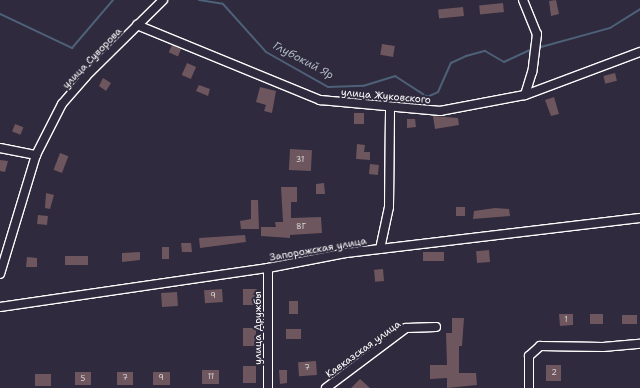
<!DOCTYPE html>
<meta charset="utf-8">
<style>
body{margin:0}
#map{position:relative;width:640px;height:388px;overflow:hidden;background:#2f2a3d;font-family:"Shantell Sans",sans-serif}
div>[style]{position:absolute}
.stream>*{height:2px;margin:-1px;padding:0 1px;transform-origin:1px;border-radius:1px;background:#4e6179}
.building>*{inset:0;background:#6d565d;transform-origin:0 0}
.roads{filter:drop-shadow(1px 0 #fff) drop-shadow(-1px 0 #fff) drop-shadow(0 1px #fff) drop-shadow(0 -1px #fff)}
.minor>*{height:8px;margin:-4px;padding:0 4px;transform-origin:4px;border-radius:4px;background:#2f2a3d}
span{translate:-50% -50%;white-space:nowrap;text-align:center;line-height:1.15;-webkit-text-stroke:4px #2f2a3d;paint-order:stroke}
.number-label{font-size:8px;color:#dad5d6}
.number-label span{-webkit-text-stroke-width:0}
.street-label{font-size:10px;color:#fff}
.water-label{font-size:11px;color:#afb8c3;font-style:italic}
</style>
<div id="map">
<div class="stream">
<i style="left:199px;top:0;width:24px;rotate:9deg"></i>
<i style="left:223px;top:4px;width:64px;rotate:48.1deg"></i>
<i style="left:266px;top:52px;width:71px;rotate:29.4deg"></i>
<i style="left:328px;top:87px;width:35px;rotate:-2deg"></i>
<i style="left:363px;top:86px;width:34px;rotate:-17deg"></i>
<i style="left:395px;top:76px;width:38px;rotate:33deg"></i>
<i style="left:427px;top:97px;width:12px;rotate:-24deg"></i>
<i style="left:438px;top:92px;width:32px;rotate:-66deg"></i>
<i style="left:451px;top:63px;width:17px;rotate:-25deg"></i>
<i style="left:466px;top:56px;width:20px;rotate:-15deg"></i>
<i style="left:485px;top:51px;width:22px;rotate:30deg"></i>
<i style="left:504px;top:62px;width:29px;rotate:-25deg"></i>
<i style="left:0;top:14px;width:80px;rotate:25.3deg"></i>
<i style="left:72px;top:48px;width:63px;rotate:-49.5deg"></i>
<i style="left:541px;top:47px;width:72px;rotate:-15.4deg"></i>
<i style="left:610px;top:28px;width:36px;rotate:-32deg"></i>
</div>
<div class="building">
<i style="clip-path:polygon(556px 0,559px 14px,551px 16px,549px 1px)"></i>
<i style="left:503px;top:3px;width:9px;height:24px;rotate:84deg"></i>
<i style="left:463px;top:7px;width:9px;height:25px;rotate:84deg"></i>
<i style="left:382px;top:44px;width:13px;height:11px;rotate:9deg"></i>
<i style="left:172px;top:45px;width:10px;height:8px;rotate:24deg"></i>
<i style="left:187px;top:63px;width:10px;height:13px;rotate:24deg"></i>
<i style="left:615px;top:73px;width:8px;height:12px;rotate:76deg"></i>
<i style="clip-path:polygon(103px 78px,111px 83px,106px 91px,99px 86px)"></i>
<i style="clip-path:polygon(199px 85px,210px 89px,208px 96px,196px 91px)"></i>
<i style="clip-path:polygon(260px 87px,276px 91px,272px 113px,264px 111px,266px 105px,256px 102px)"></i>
<i style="clip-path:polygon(554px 97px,559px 114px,551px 116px,545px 100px)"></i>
<i style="left:354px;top:113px;width:10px;height:11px"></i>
<i style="clip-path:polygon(433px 116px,458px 118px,459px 125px,435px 129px)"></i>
<i style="clip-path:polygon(407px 119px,415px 119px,416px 127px,407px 128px)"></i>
<i style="left:15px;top:124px;width:9px;height:8px;rotate:21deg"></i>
<i style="clip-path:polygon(357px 144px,365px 145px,364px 152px,370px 152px,370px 160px,356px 159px)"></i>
<i style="left:290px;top:149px;width:22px;height:21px;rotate:3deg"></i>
<i style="left:60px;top:153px;width:9px;height:18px;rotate:21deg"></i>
<i style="clip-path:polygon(0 160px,8px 161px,5px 172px,0 171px)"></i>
<i style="left:370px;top:164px;width:9px;height:10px;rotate:6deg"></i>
<i style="clip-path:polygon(324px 183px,325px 194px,316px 194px,316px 184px)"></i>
<i style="clip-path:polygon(281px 187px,297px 187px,297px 202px,291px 202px,291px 218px,321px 217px,322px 233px,290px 235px,290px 238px,261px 236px,261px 227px,276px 227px,275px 222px,283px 222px)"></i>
<i style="clip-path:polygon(46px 193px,54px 195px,50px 209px,45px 208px)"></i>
<i style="clip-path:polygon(251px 200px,258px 200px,259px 229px,241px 229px,240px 221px,251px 219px)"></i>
<i style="left:456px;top:207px;width:9px;height:9px"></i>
<i style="clip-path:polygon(495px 208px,509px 209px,510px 216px,473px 219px,474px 211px)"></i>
<i style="left:38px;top:215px;width:10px;height:9px;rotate:6deg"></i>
<i style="clip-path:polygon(245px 235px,246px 242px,200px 248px,199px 238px)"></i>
<i style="clip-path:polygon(181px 243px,191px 243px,192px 252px,182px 252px)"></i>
<i style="left:162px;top:247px;width:7px;height:12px"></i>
<i style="left:489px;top:250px;width:12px;height:13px;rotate:85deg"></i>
<i style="clip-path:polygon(140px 252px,140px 260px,122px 262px,122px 253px)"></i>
<i style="left:423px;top:252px;width:21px;height:9px"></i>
<i style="left:88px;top:256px;width:9px;height:23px;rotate:90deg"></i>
<i style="clip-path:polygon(27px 257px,37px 258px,37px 267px,26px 267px)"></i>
<i style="left:383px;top:269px;width:12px;height:9px;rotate:85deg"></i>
<i style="left:222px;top:289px;width:13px;height:18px;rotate:86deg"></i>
<i style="left:257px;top:289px;width:16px;height:14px;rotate:90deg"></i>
<i style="left:177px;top:292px;width:14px;height:16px;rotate:86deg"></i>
<i style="left:289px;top:301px;width:9px;height:13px"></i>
<i style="clip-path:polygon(559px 314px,573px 314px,573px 325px,560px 326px)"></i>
<i style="left:590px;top:314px;width:13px;height:10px"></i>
<i style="left:622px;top:315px;width:15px;height:9px"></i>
<i style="clip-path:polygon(452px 318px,464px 318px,462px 346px,459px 346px,459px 373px,476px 373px,477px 385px,447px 388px,447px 378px,430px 379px,430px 365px,447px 365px,446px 333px,452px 333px)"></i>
<i style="left:243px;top:328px;width:13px;height:18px"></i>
<i style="left:286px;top:329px;width:15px;height:10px"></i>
<i style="left:316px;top:361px;width:14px;height:18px;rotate:86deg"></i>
<i style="left:546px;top:365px;width:15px;height:16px"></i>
<i style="left:243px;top:366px;width:13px;height:17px"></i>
<i style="left:202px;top:370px;width:17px;height:14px"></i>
<i style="clip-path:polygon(279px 370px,287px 370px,287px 383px,280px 384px)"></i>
<i style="left:75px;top:372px;width:16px;height:13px"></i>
<i style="left:117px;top:372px;width:16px;height:13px"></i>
<i style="left:153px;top:372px;width:17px;height:13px"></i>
<i style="left:35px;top:374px;width:16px;height:12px"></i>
<i style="clip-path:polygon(360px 379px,370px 388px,351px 388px)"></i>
</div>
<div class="roads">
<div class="minor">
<i style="left:523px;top:0;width:37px;rotate:68deg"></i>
<i style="left:537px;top:34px;width:38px;rotate:97deg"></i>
<i style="left:532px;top:72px;width:24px;rotate:107deg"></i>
<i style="left:137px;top:25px;width:198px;rotate:22.3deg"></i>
<i style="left:320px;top:100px;width:121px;rotate:5.2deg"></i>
<i style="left:440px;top:111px;width:86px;rotate:-10.7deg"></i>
<i style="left:525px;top:95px;width:123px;rotate:-20.5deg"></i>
<i style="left:0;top:148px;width:37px;rotate:11deg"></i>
<i style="left:380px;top:249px;width:43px;rotate:-77.9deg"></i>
<i style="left:389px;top:207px;width:99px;rotate:-89.4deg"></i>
<i style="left:268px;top:268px;width:120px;rotate:90deg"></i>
<i style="left:0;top:274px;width:124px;rotate:-73.2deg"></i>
<i style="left:36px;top:155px;width:57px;rotate:-63deg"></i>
<i style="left:62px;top:104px;width:37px;rotate:-49deg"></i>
<i style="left:86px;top:76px;width:108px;rotate:-44.6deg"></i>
<i style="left:0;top:307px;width:271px;rotate:-8.3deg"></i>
<i style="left:268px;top:268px;width:79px;rotate:-10.9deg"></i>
<i style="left:346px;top:253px;width:296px;rotate:-6.8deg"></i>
<i style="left:326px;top:388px;width:100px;rotate:-36.9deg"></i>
<i style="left:406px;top:328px;width:30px;rotate:-2deg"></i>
<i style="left:529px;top:388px;width:32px;rotate:-90deg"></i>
<i style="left:529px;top:356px;width:15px;rotate:-42deg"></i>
<i style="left:540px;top:346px;width:63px;rotate:0.9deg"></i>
<i style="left:603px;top:347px;width:37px;rotate:-5deg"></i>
</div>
</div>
<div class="number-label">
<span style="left:300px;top:160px">31</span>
<span style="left:301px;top:227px">8Г</span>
<span style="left:213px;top:296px">9</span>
<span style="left:566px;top:320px">1</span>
<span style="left:307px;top:368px">7</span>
<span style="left:554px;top:373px">2</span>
<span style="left:211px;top:377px">11</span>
<span style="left:125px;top:378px">7</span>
<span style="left:161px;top:378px">9</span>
<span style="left:83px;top:379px">5</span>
</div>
<div class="street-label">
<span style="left:92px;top:58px;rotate:-46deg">улица Суворова</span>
<span style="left:386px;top:96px;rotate:5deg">улица Жуковского</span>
<span style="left:318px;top:249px;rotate:-10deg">Запорожская улица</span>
<span style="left:258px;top:328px;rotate:-90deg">улица Дружбы</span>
<span style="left:363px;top:349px;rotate:-36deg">Кавказская улица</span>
</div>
<div class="water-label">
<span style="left:303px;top:61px;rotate:28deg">Глубокий Яр</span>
</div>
</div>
